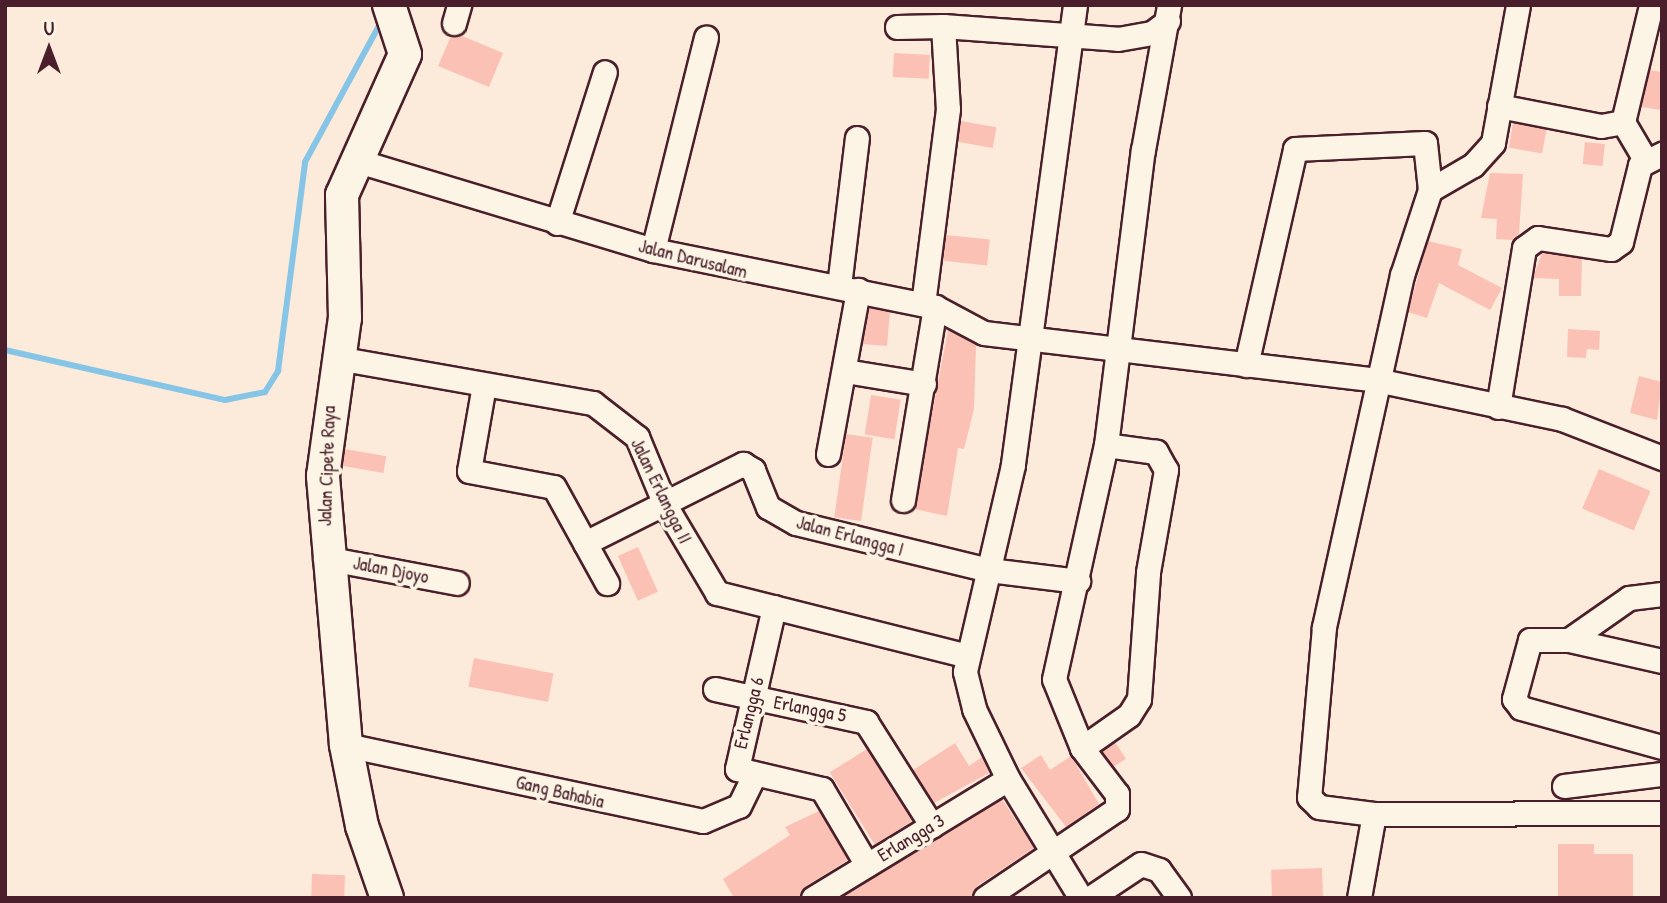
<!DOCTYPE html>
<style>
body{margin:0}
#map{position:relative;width:1667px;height:903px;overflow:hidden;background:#fcebdb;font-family:"Patrick Hand",sans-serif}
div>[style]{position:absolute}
.stream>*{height:6px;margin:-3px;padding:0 3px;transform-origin:3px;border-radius:3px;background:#87c5e7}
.building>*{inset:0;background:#fcc1b5;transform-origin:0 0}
.roads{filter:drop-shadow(2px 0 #4a1f2b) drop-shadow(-2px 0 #4a1f2b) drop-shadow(0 2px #4a1f2b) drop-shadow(0 -2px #4a1f2b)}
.street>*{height:23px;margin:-11.5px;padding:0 11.5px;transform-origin:11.5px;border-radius:11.5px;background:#fcf5e5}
.secondary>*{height:32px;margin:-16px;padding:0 16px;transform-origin:16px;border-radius:16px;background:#fcf5e5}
span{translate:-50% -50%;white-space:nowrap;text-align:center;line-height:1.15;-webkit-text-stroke:7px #fcf5e5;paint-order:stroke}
.street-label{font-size:19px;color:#4a1f2b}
.frame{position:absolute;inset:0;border:7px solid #4a1f2b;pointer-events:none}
.north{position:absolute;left:14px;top:14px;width:70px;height:70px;-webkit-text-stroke:5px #fcf5e5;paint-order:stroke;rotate:0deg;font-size:19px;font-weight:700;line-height:28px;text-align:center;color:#4a1f2b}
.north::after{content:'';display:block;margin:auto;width:24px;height:32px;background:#4a1f2b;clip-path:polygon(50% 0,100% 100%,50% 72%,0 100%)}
</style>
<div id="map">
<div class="stream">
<i style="left:5px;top:350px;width:226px;rotate:12.8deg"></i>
<i style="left:225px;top:400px;width:41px;rotate:-11.3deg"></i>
<i style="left:265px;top:392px;width:25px;rotate:-58deg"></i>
<i style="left:278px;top:371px;width:211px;rotate:-82.6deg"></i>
<i style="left:305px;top:162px;width:159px;rotate:-61.5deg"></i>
</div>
<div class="building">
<i style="clip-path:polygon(460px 35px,503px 53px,489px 87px,438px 66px,451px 36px)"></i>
<i style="left:894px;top:53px;width:36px;height:24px;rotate:3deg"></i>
<i style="clip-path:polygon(1650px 70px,1662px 72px,1661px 110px,1641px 107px)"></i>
<i style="left:961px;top:121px;width:36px;height:21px;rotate:10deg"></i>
<i style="left:1513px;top:123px;width:34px;height:25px;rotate:10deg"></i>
<i style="left:1585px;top:142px;width:20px;height:22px;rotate:6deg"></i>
<i style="clip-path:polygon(1490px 173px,1523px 174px,1519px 234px,1513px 240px,1496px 239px,1497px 219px,1481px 218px)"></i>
<i style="left:946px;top:235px;width:44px;height:26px;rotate:6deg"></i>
<i style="clip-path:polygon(1428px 241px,1462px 249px,1458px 265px,1502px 288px,1490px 310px,1439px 283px,1427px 318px,1408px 312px)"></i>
<i style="clip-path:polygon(1542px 253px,1582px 259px,1581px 296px,1559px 296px,1559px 279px,1533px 278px)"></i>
<i style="clip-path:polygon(869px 308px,890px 312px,887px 346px,862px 344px)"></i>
<i style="clip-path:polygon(1568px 329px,1600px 331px,1599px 350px,1587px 349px,1586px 358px,1567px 357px)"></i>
<i style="clip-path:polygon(948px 330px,976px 345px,974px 409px,964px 449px,958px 448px,947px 516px,914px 509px)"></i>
<i style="clip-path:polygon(1639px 376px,1662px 382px,1657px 420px,1630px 413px)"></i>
<i style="left:871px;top:395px;width:30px;height:40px;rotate:9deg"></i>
<i style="left:846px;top:434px;width:27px;height:84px;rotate:8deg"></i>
<i style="left:345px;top:449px;width:42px;height:17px;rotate:10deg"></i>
<i style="left:1599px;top:469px;width:56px;height:43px;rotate:23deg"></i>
<i style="left:638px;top:547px;width:49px;height:22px;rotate:66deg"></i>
<i style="left:474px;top:658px;width:81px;height:29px;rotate:11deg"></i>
<i style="left:1115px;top:742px;width:20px;height:16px;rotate:57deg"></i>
<i style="clip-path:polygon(955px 743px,969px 766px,982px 757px,989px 773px,934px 803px,913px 770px)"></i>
<i style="left:867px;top:749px;width:85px;height:44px;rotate:58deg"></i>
<i style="clip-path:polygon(1041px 755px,1050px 770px,1071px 756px,1099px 804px,1066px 827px,1021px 768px)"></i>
<i style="clip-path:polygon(1002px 799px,1034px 848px,977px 886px,971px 898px,840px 898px)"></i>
<i style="clip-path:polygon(819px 811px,848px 860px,806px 886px,799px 898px,734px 898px,723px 879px,790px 835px,785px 827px)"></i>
<i style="clip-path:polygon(1558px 844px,1594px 844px,1594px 854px,1633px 854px,1633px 898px,1558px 898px)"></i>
<i style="left:1322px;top:868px;width:30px;height:51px;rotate:88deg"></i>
<i style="left:312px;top:874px;width:33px;height:24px;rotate:2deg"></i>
</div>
<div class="roads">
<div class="street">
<i style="left:1075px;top:5px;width:464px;rotate:97.7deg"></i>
<i style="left:1013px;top:465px;width:212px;rotate:103.1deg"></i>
<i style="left:965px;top:672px;width:38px;rotate:76deg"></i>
<i style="left:974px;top:709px;width:78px;rotate:64.1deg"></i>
<i style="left:1008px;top:779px;width:140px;rotate:58.5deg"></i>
<i style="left:1518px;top:5px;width:140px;rotate:100.3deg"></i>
<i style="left:1493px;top:143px;width:30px;rotate:132deg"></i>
<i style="left:1473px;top:165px;width:50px;rotate:149.8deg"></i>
<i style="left:1430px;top:190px;width:89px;rotate:108.2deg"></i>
<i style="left:1402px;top:275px;width:361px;rotate:102.5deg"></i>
<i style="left:1324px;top:627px;width:171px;rotate:95deg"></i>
<i style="left:1309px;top:797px;width:14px;rotate:45deg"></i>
<i style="left:1319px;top:807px;width:55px;rotate:7.3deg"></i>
<i style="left:1374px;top:814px;width:288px;rotate:-0.2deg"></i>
<i style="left:454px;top:23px;width:19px;rotate:-74deg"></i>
<i style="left:943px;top:26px;width:175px;rotate:4.2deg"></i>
<i style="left:1118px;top:39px;width:35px;rotate:-10deg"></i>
<i style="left:1152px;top:33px;width:20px;rotate:-37deg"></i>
<i style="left:897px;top:27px;width:46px;rotate:-1.2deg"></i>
<i style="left:943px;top:26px;width:83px;rotate:86.6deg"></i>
<i style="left:948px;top:109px;width:197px;rotate:97.3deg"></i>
<i style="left:1499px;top:106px;width:104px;rotate:11.1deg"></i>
<i style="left:1601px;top:126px;width:22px;rotate:-10deg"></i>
<i style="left:1623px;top:122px;width:120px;rotate:-76.5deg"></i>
<i style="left:1623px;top:122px;width:45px;rotate:59.5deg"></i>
<i style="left:355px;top:160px;width:311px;rotate:16.8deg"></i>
<i style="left:653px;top:250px;width:288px;rotate:11.4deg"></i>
<i style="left:935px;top:307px;width:55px;rotate:28deg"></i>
<i style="left:984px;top:333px;width:396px;rotate:6.8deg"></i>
<i style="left:1377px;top:380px;width:189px;rotate:11.9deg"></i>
<i style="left:1562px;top:419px;width:107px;rotate:21.3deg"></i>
<i style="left:557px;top:223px;width:158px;rotate:-72.4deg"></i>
<i style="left:653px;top:250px;width:219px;rotate:-76deg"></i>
<i style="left:839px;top:286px;width:149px;rotate:-83.1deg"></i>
<i style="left:337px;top:358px;width:260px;rotate:10deg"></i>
<i style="left:593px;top:403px;width:56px;rotate:37.7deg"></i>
<i style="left:637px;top:437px;width:76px;rotate:67.5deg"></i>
<i style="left:666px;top:507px;width:100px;rotate:59.3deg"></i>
<i style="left:717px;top:593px;width:258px;rotate:14.1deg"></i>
<i style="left:1246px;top:365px;width:221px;rotate:-77.2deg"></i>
<i style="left:1295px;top:149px;width:130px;rotate:-2.6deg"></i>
<i style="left:1425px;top:143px;width:47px;rotate:83.9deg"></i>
<i style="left:845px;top:371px;width:80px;rotate:9.3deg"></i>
<i style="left:484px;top:385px;width:87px;rotate:99.9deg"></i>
<i style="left:469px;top:471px;width:86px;rotate:10.7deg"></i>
<i style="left:554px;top:487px;width:110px;rotate:61.1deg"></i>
<i style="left:1498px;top:407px;width:161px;rotate:-80.7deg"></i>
<i style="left:1524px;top:248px;width:17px;rotate:-36deg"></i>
<i style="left:1538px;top:238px;width:74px;rotate:8.6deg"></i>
<i style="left:1611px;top:249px;width:12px;rotate:-35deg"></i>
<i style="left:1621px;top:242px;width:79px;rotate:-76.1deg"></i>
<i style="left:1640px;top:165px;width:25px;rotate:-27deg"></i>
<i style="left:828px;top:454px;width:167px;rotate:-79.6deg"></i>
<i style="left:903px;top:500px;width:196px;rotate:-80.6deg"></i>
<i style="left:585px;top:543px;width:177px;rotate:-26.6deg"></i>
<i style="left:743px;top:464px;width:12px;rotate:31deg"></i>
<i style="left:753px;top:470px;width:40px;rotate:68deg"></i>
<i style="left:768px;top:507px;width:32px;rotate:30deg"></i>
<i style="left:796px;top:523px;width:199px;rotate:13.7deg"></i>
<i style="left:989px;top:570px;width:90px;rotate:7deg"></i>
<i style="left:325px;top:558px;width:134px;rotate:10.7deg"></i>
<i style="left:774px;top:607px;width:166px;rotate:102.9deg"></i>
<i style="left:737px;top:769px;width:87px;rotate:13.2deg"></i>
<i style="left:822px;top:789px;width:88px;rotate:59.4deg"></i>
<i style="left:1569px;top:640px;width:73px;rotate:-35deg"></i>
<i style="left:1629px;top:598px;width:33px;rotate:-7deg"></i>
<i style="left:1662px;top:661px;width:95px;rotate:-167.3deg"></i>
<i style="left:1569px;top:640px;width:39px;rotate:180deg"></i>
<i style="left:1530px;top:640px;width:61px;rotate:105.2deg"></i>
<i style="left:1514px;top:699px;width:11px;rotate:52deg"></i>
<i style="left:1521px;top:708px;width:146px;rotate:15.5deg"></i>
<i style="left:715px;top:689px;width:155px;rotate:12.3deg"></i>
<i style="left:866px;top:722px;width:123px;rotate:57.6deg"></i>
<i style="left:346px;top:745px;width:365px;rotate:12deg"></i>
<i style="left:703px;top:821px;width:39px;rotate:-23deg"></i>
<i style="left:739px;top:806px;width:34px;rotate:-64deg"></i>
<i style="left:1082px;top:748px;width:57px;rotate:-35.1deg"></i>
<i style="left:1129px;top:715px;width:19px;rotate:-58deg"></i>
<i style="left:1139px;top:699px;width:127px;rotate:-85.9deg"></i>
<i style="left:1148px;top:572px;width:104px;rotate:-80deg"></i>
<i style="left:1166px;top:470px;width:21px;rotate:-119deg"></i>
<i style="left:1156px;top:452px;width:50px;rotate:-172deg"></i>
<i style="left:1564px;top:786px;width:99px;rotate:-7deg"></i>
<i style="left:813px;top:898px;width:228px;rotate:-31.4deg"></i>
<i style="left:985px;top:898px;width:159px;rotate:-34deg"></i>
<i style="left:1117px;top:809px;width:15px;rotate:-90deg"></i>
<i style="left:1117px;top:794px;width:58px;rotate:-127.3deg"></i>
<i style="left:1082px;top:748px;width:74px;rotate:-112.1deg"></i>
<i style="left:1054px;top:679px;width:240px;rotate:-77.5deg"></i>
<i style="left:1106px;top:445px;width:297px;rotate:-82.9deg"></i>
<i style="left:1143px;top:150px;width:147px;rotate:-79.8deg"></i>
<i style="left:1090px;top:898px;width:61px;rotate:-33.7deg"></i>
<i style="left:1141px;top:864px;width:19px;rotate:18deg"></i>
<i style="left:1159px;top:870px;width:34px;rotate:54deg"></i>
<i style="left:1359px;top:898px;width:85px;rotate:-79.9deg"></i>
</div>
<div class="secondary">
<i style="left:387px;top:898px;width:76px;rotate:-109.1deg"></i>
<i style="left:362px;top:826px;width:83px;rotate:-101.2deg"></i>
<i style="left:346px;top:745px;width:270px;rotate:-94.9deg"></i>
<i style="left:323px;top:476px;width:160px;rotate:-82.1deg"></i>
<i style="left:345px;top:318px;width:123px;rotate:-91.4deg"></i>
<i style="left:342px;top:195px;width:154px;rotate:-65.9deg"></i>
<i style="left:405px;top:54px;width:52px;rotate:-108.1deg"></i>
</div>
</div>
<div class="street-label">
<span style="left:693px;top:259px;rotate:14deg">Jalan Darusalam</span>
<span style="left:327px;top:466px;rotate:-88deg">Jalan Cipete Raya</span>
<span style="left:661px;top:491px;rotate:64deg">Jalan Erlangga II</span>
<span style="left:850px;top:536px;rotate:15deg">Jalan Erlangga I</span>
<span style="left:391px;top:570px;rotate:11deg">Jalan Djoyo</span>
<span style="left:810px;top:709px;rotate:11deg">Erlangga 5</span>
<span style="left:749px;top:713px;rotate:-76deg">Erlangga 6</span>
<span style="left:560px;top:792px;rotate:13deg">Gang Bahabia</span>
<span style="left:911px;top:838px;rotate:-31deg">Erlangga 3</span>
</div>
<div class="frame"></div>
<div class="north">U</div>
</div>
